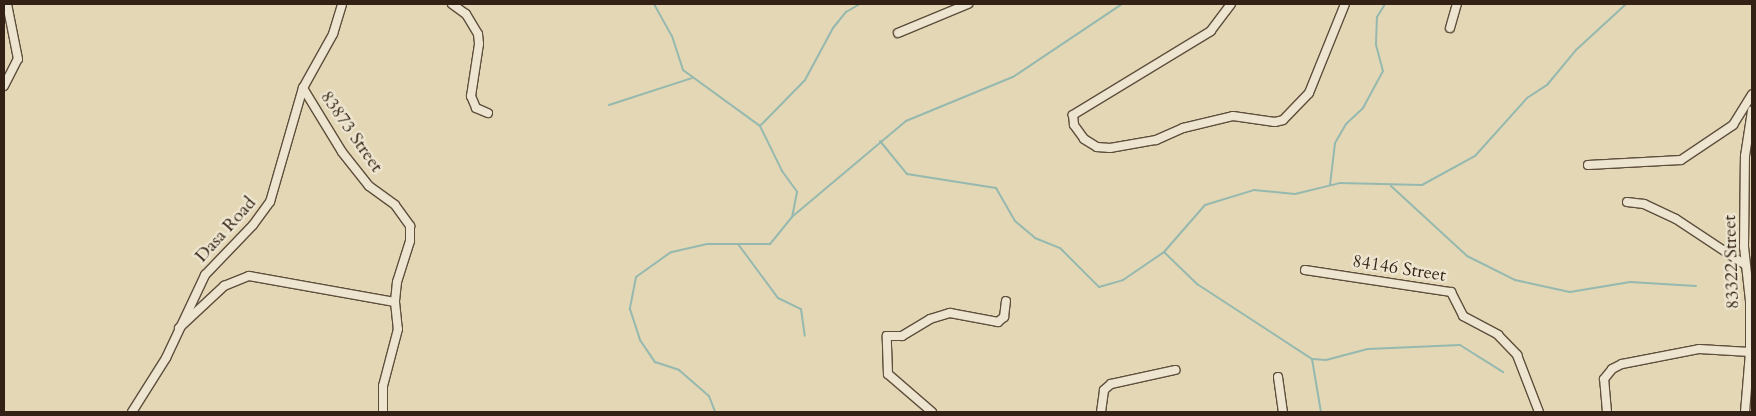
<!DOCTYPE html>
<style>
body{margin:0}
#map{position:relative;width:1756px;height:416px;overflow:hidden;background:#e4d7b5;font-family:Cardo,serif}
div>[style]{position:absolute}
.stream>*{height:2px;margin:-1px;padding:0 1px;transform-origin:1px;border-radius:1px;background:#95b9af}
.roads{filter:drop-shadow(1px 0 #5e4e3c) drop-shadow(-1px 0 #5e4e3c) drop-shadow(0 1px #5e4e3c) drop-shadow(0 -1px #5e4e3c)}
.minor>*{height:8px;margin:-4px;padding:0 4px;transform-origin:4px;border-radius:4px;background:#ede5cf}
span{translate:-50% -50%;white-space:nowrap;text-align:center;line-height:1.15;-webkit-text-stroke:5px #ede5cf;paint-order:stroke}
.street-label{font-size:18px;color:#322114}
.frame{position:absolute;inset:0;border:5px solid #322114;pointer-events:none}
</style>
<div id="map">
<div class="stream">
<i style="left:654px;top:4px;width:37px;rotate:61deg"></i>
<i style="left:672px;top:36px;width:36px;rotate:72deg"></i>
<i style="left:683px;top:70px;width:95px;rotate:36deg"></i>
<i style="left:760px;top:126px;width:50px;rotate:63.9deg"></i>
<i style="left:782px;top:171px;width:26px;rotate:54deg"></i>
<i style="left:797px;top:192px;width:25px;rotate:101deg"></i>
<i style="left:792px;top:217px;width:35px;rotate:129deg"></i>
<i style="left:770px;top:244px;width:63px;rotate:180deg"></i>
<i style="left:707px;top:244px;width:37px;rotate:167deg"></i>
<i style="left:671px;top:252px;width:43px;rotate:144.5deg"></i>
<i style="left:636px;top:277px;width:33px;rotate:101deg"></i>
<i style="left:630px;top:309px;width:33px;rotate:72deg"></i>
<i style="left:640px;top:340px;width:27px;rotate:56deg"></i>
<i style="left:655px;top:362px;width:25px;rotate:18deg"></i>
<i style="left:679px;top:370px;width:40px;rotate:41deg"></i>
<i style="left:709px;top:396px;width:17px;rotate:69deg"></i>
<i style="left:609px;top:105px;width:87px;rotate:-18deg"></i>
<i style="left:760px;top:126px;width:64px;rotate:-45.6deg"></i>
<i style="left:805px;top:80px;width:59px;rotate:-61.7deg"></i>
<i style="left:833px;top:28px;width:21px;rotate:-51deg"></i>
<i style="left:846px;top:12px;width:16px;rotate:-30deg"></i>
<i style="left:880px;top:141px;width:43px;rotate:50.7deg"></i>
<i style="left:907px;top:174px;width:90px;rotate:8.9deg"></i>
<i style="left:996px;top:188px;width:38px;rotate:60deg"></i>
<i style="left:1015px;top:221px;width:26px;rotate:40deg"></i>
<i style="left:1035px;top:238px;width:27px;rotate:22deg"></i>
<i style="left:1060px;top:248px;width:55px;rotate:45deg"></i>
<i style="left:1099px;top:287px;width:25px;rotate:-16deg"></i>
<i style="left:1123px;top:280px;width:50px;rotate:-34.3deg"></i>
<i style="left:1164px;top:252px;width:62px;rotate:-48.9deg"></i>
<i style="left:1205px;top:205px;width:51px;rotate:-17deg"></i>
<i style="left:1254px;top:190px;width:41px;rotate:5.6deg"></i>
<i style="left:1295px;top:194px;width:46px;rotate:-13.7deg"></i>
<i style="left:1340px;top:183px;width:82px;rotate:1.4deg"></i>
<i style="left:1422px;top:185px;width:60px;rotate:-28.7deg"></i>
<i style="left:1475px;top:156px;width:78px;rotate:-48.1deg"></i>
<i style="left:1527px;top:98px;width:24px;rotate:-33deg"></i>
<i style="left:1547px;top:85px;width:45px;rotate:-50.4deg"></i>
<i style="left:1576px;top:50px;width:68px;rotate:-42.6deg"></i>
<i style="left:1330px;top:185px;width:42px;rotate:-83.2deg"></i>
<i style="left:1335px;top:143px;width:22px;rotate:-60deg"></i>
<i style="left:1346px;top:124px;width:23px;rotate:-43deg"></i>
<i style="left:1363px;top:108px;width:42px;rotate:-61.6deg"></i>
<i style="left:1383px;top:71px;width:28px;rotate:-105deg"></i>
<i style="left:1376px;top:44px;width:27px;rotate:-88deg"></i>
<i style="left:1377px;top:17px;width:15px;rotate:-58deg"></i>
<i style="left:1391px;top:186px;width:103px;rotate:42.6deg"></i>
<i style="left:1467px;top:256px;width:54px;rotate:26.6deg"></i>
<i style="left:1515px;top:280px;width:56px;rotate:12.3deg"></i>
<i style="left:1570px;top:292px;width:61px;rotate:-9.5deg"></i>
<i style="left:1630px;top:282px;width:66px;rotate:3.5deg"></i>
<i style="left:793px;top:216px;width:148px;rotate:-40.1deg"></i>
<i style="left:906px;top:121px;width:116px;rotate:-22.4deg"></i>
<i style="left:1013px;top:77px;width:131px;rotate:-33.8deg"></i>
<i style="left:738px;top:244px;width:67px;rotate:53.5deg"></i>
<i style="left:778px;top:298px;width:25px;rotate:26deg"></i>
<i style="left:801px;top:309px;width:27px;rotate:82deg"></i>
<i style="left:1164px;top:252px;width:46px;rotate:44.1deg"></i>
<i style="left:1197px;top:284px;width:137px;rotate:33.1deg"></i>
<i style="left:1312px;top:359px;width:54px;rotate:80.4deg"></i>
<i style="left:1312px;top:359px;width:14px;rotate:4deg"></i>
<i style="left:1326px;top:360px;width:43px;rotate:-14.7deg"></i>
<i style="left:1368px;top:349px;width:92px;rotate:-2.5deg"></i>
<i style="left:1460px;top:345px;width:51px;rotate:32.1deg"></i>
</div>
<div class="roads">
<div class="minor">
<i style="left:452px;top:4px;width:17px;rotate:36deg"></i>
<i style="left:466px;top:14px;width:23px;rotate:59deg"></i>
<i style="left:478px;top:34px;width:10px;rotate:84deg"></i>
<i style="left:479px;top:44px;width:53px;rotate:98.7deg"></i>
<i style="left:471px;top:96px;width:13px;rotate:67deg"></i>
<i style="left:476px;top:108px;width:13px;rotate:23deg"></i>
<i style="left:1231px;top:4px;width:34px;rotate:127deg"></i>
<i style="left:1211px;top:31px;width:162px;rotate:148.7deg"></i>
<i style="left:1073px;top:115px;width:10px;rotate:84deg"></i>
<i style="left:1074px;top:125px;width:17px;rotate:54deg"></i>
<i style="left:1084px;top:139px;width:15px;rotate:32deg"></i>
<i style="left:1097px;top:147px;width:13px;rotate:4deg"></i>
<i style="left:1110px;top:148px;width:47px;rotate:-9.9deg"></i>
<i style="left:1156px;top:140px;width:30px;rotate:-24deg"></i>
<i style="left:1183px;top:128px;width:51px;rotate:-13.5deg"></i>
<i style="left:1233px;top:116px;width:42px;rotate:8.1deg"></i>
<i style="left:1275px;top:122px;width:8px;rotate:-14deg"></i>
<i style="left:1283px;top:120px;width:37px;rotate:-46deg"></i>
<i style="left:1309px;top:93px;width:96px;rotate:-68deg"></i>
<i style="left:1450px;top:28px;width:25px;rotate:-74deg"></i>
<i style="left:898px;top:33px;width:76px;rotate:-22.5deg"></i>
<i style="left:4px;top:86px;width:30px;rotate:-63deg"></i>
<i style="left:18px;top:59px;width:56px;rotate:-101.3deg"></i>
<i style="left:303px;top:88px;width:75px;rotate:58.6deg"></i>
<i style="left:342px;top:152px;width:43px;rotate:51.5deg"></i>
<i style="left:369px;top:186px;width:32px;rotate:36deg"></i>
<i style="left:395px;top:205px;width:26px;rotate:54deg"></i>
<i style="left:410px;top:226px;width:15px;rotate:90deg"></i>
<i style="left:410px;top:241px;width:43px;rotate:107.6deg"></i>
<i style="left:397px;top:282px;width:20px;rotate:96deg"></i>
<i style="left:395px;top:302px;width:27px;rotate:84deg"></i>
<i style="left:398px;top:329px;width:59px;rotate:104.7deg"></i>
<i style="left:383px;top:386px;width:26px;rotate:90deg"></i>
<i style="left:1588px;top:165px;width:93px;rotate:-3.1deg"></i>
<i style="left:1681px;top:160px;width:63px;rotate:-33.9deg"></i>
<i style="left:1733px;top:125px;width:36px;rotate:-58deg"></i>
<i style="left:1627px;top:202px;width:17px;rotate:7deg"></i>
<i style="left:1644px;top:204px;width:35px;rotate:25deg"></i>
<i style="left:1676px;top:219px;width:82px;rotate:33.5deg"></i>
<i style="left:1305px;top:270px;width:148px;rotate:8.6deg"></i>
<i style="left:1451px;top:292px;width:27px;rotate:63deg"></i>
<i style="left:1463px;top:316px;width:40px;rotate:28deg"></i>
<i style="left:1498px;top:335px;width:28px;rotate:46deg"></i>
<i style="left:1517px;top:355px;width:61px;rotate:68.9deg"></i>
<i style="left:179px;top:328px;width:62px;rotate:-43deg"></i>
<i style="left:224px;top:286px;width:27px;rotate:-22deg"></i>
<i style="left:249px;top:276px;width:148px;rotate:10.1deg"></i>
<i style="left:1278px;top:377px;width:35px;rotate:82deg"></i>
<i style="left:132px;top:412px;width:64px;rotate:-57.8deg"></i>
<i style="left:166px;top:358px;width:92px;rotate:-64.8deg"></i>
<i style="left:205px;top:275px;width:69px;rotate:-46.2deg"></i>
<i style="left:253px;top:225px;width:29px;rotate:-54deg"></i>
<i style="left:270px;top:202px;width:119px;rotate:-73.9deg"></i>
<i style="left:303px;top:88px;width:62px;rotate:-60.9deg"></i>
<i style="left:333px;top:34px;width:31px;rotate:-73deg"></i>
<i style="left:932px;top:412px;width:58px;rotate:-139.2deg"></i>
<i style="left:888px;top:374px;width:38px;rotate:-92deg"></i>
<i style="left:887px;top:336px;width:15px"></i>
<i style="left:902px;top:336px;width:33px;rotate:-31deg"></i>
<i style="left:930px;top:319px;width:21px;rotate:-17deg"></i>
<i style="left:950px;top:313px;width:49px;rotate:10.6deg"></i>
<i style="left:998px;top:322px;width:8px;rotate:-40deg"></i>
<i style="left:1004px;top:317px;width:16px;rotate:-83deg"></i>
<i style="left:1101px;top:412px;width:22px;rotate:-82deg"></i>
<i style="left:1104px;top:390px;width:9px;rotate:-41deg"></i>
<i style="left:1111px;top:384px;width:66px;rotate:-12.3deg"></i>
<i style="left:1607px;top:412px;width:33px;rotate:-95deg"></i>
<i style="left:1604px;top:379px;width:13px;rotate:-51deg"></i>
<i style="left:1612px;top:369px;width:11px;rotate:-27deg"></i>
<i style="left:1622px;top:364px;width:78px;rotate:-11deg"></i>
<i style="left:1699px;top:349px;width:51px;rotate:3.4deg"></i>
<i style="left:1745px;top:412px;width:60px;rotate:-85.2deg"></i>
<i style="left:1750px;top:352px;width:51px;rotate:-90deg"></i>
<i style="left:1750px;top:301px;width:54px;rotate:-96.3deg"></i>
<i style="left:1744px;top:247px;width:91px;rotate:-89.4deg"></i>
<i style="left:1745px;top:156px;width:46px;rotate:-81.2deg"></i>
</div>
</div>
<div class="street-label">
<span style="left:351px;top:132px;rotate:55deg">83873 Street</span>
<span style="left:226px;top:230px;rotate:-48deg">Dasa Road</span>
<span style="left:1732px;top:262px;rotate:-92deg">83322 Street</span>
<span style="left:1399px;top:269px;rotate:9deg">84146 Street</span>
</div>
<div class="frame"></div>
</div>
